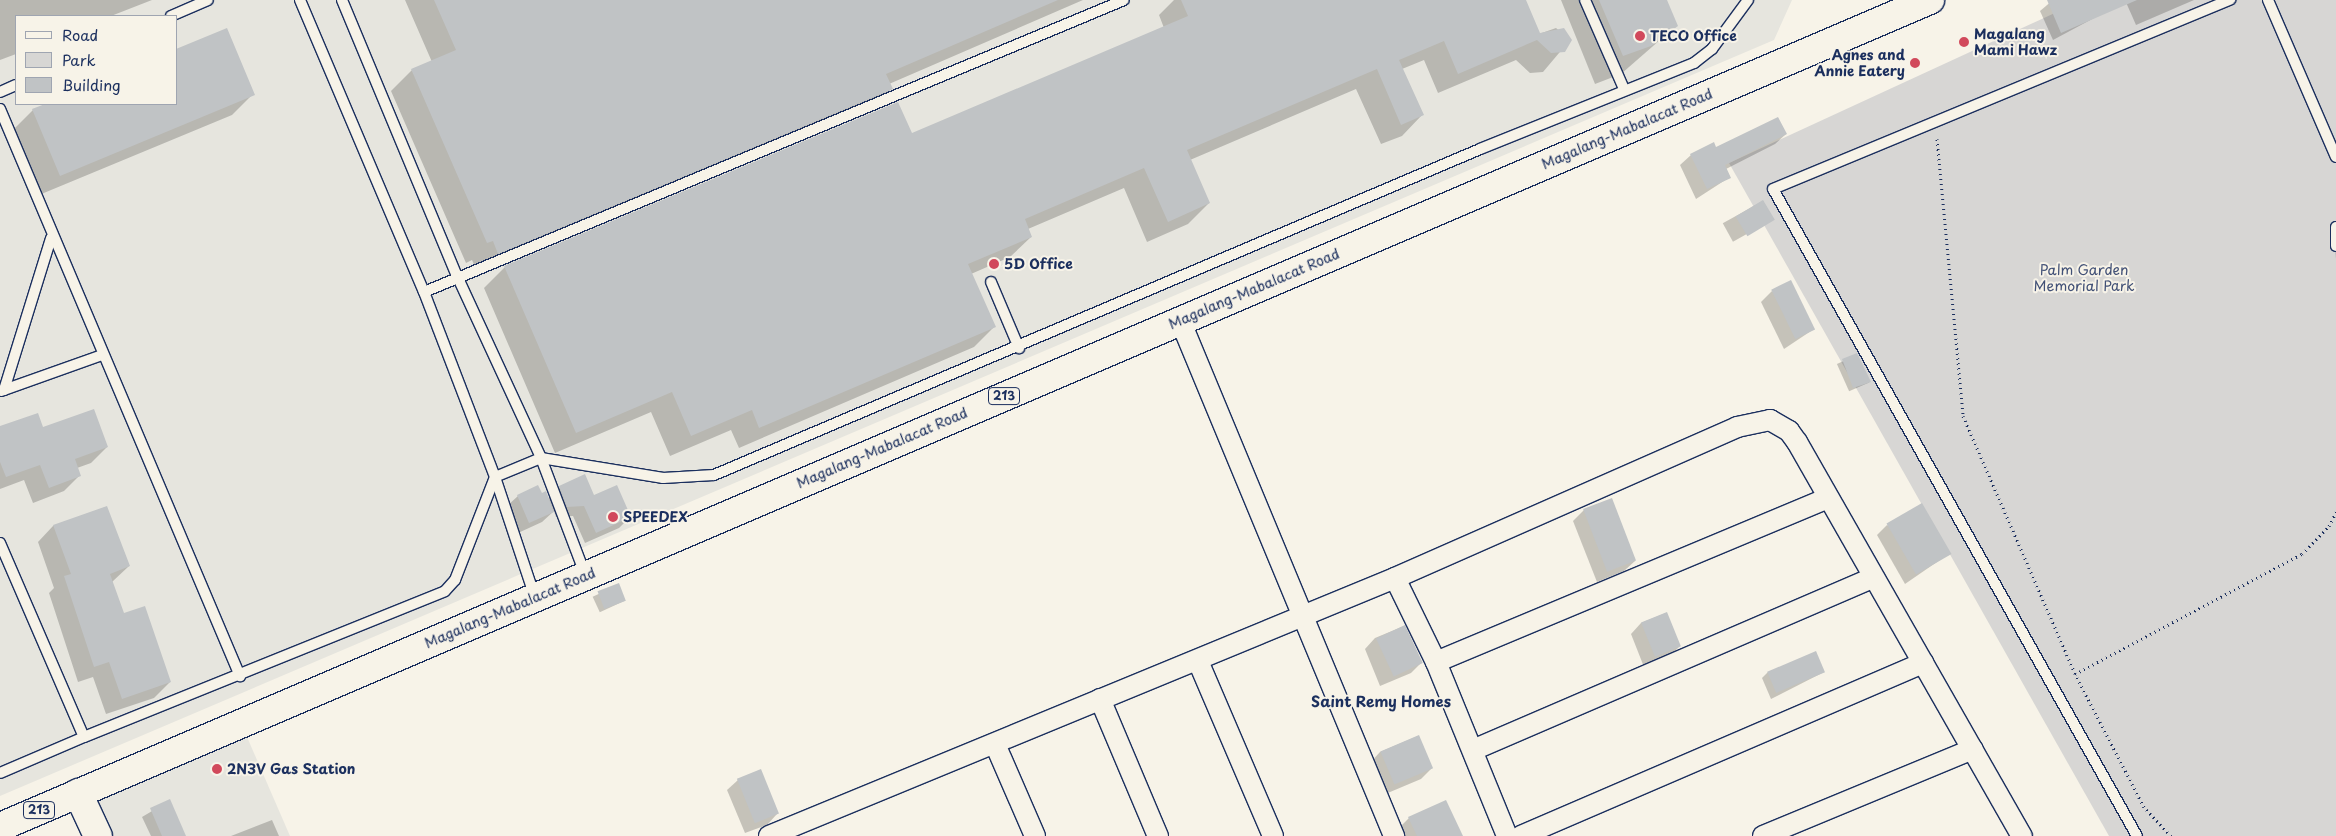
<!DOCTYPE html>
<style>
body{margin:0}
#map{position:relative;width:2336px;height:836px;overflow:hidden;background:#f7f3e8;font-family:"Playpen Sans",sans-serif}
div>[style]{position:absolute}
.built>*{inset:0;background:#e6e5de}
.green>*{inset:0;background:#d7d6d4}
.shadow>*{inset:0;background:#0003;transform-origin:0 0}
.building>*{inset:0;background:#c0c3c5;transform-origin:0 0}
.path>*{height:3px;margin-top:-1.5px;transform-origin:0;background:repeating-linear-gradient(90deg,#1b2f5e 0 1px,transparent 0 5px)}
.roads{filter:drop-shadow(1px 0 #1b2f5e) drop-shadow(-1px 0 #1b2f5e) drop-shadow(0 1px #1b2f5e) drop-shadow(0 -1px #1b2f5e)}
.lane>*{height:10px;margin:-5px;padding:0 5px;transform-origin:5px;border-radius:5px;background:#f7f3e8}
.street>*{height:20px;margin:-10px;padding:0 10px;transform-origin:10px;border-radius:10px;background:#f7f3e8}
.secondary>*{height:28px;margin:-14px;padding:0 14px;transform-origin:14px;border-radius:14px;background:#f7f3e8}
.primary>*{height:28px;margin:-14px;padding:0 14px;transform-origin:14px;border-radius:14px;background:#f7f3e8}
.dots>*{width:14px;height:14px;translate:-50% -50%;box-sizing:border-box;border:2px solid #f7f3e8;border-radius:50%}
span{translate:-50% -50%;white-space:nowrap;text-align:center;line-height:1.15;-webkit-text-stroke:4px #f7f3e8;paint-order:stroke}
.shield-label span{padding:1px 4px;background:#f7f3e8;border:1px solid;border-radius:4px;-webkit-text-stroke-width:0}
.shield-label{font-size:12px;color:#1b2f5e;font-weight:700}
.poi-label{font-size:14px;color:#1b2f5e;font-weight:700}
.left{translate:0 -50%;text-align:left}
.right{translate:-100% -50%;text-align:right}
.street-label{font-size:14px;color:#1b2f5e}
.park-label{font-size:14px;color:#415076}
.neighbourhood-label{font-size:15px;color:#1b2f5e;font-weight:700}
.legend{position:absolute;left:15px;top:15px;width:162px;height:90px;box-sizing:border-box;background:#f7f3e8;border:1px solid #9fa5b1;margin:0;padding:6px 9px;list-style:none;font-size:15px;color:#1b2f5e}
.legend li{display:flex;align-items:center;gap:10px;height:25px}
.legend b{width:25px;border:1px solid #9fa5b1}
</style>
<div id="map">
<div class="built">
<i style="clip-path:polygon(evenodd,0 0,1792px 0,1774px 40px,0 796px,0 0,16px 16px,176px 16px,176px 104px,16px 104px,16px 16px)"></i>
<i style="clip-path:polygon(247px 737px,290px 836px,113px 836px,98px 801px)"></i>
</div>
<div class="green">
<i style="clip-path:polygon(2083px 0,2336px 0,2336px 836px,2109px 836px,1729px 163px)"></i>
</div>
<div class="shadow">
<i style="clip-path:polygon(0 0,152px 0,111px 16px,16px 16px,16px 54px,0 60px)"></i>
<i style="clip-path:polygon(405px 0,1083px 0,889px 84px,891px 89px,871px 109px,478px 273px,472px 260px,466px 263px,391px 91px,412px 70px,432px 62px)"></i>
<i style="clip-path:polygon(1174px 0,1524px 0,1539px 34px,1556px 28px,1570px 40px,1543px 72px,1530px 73px,1516px 60px,1438px 93px,1424px 60px,1402px 69px,1422px 115px,1402px 136px,1381px 144px,1356px 89px,1190px 160px,1209px 203px,1188px 224px,1147px 242px,1124px 188px,1028px 229px,1031px 237px,1010px 257px,971px 274px,994px 327px,974px 347px,739px 448px,731px 430px,670px 456px,651px 412px,555px 453px,484px 288px,505px 267px,912px 135px,1164px 28px,1159px 15px)"></i>
<i style="clip-path:polygon(1561px 0,1665px 0,1676px 26px,1621px 74px,1595px 84px)"></i>
<i style="clip-path:polygon(2053px 0,2084px 0,2094px 18px,2053px 40px,2040px 11px)"></i>
<i style="clip-path:polygon(2125px 0,2194px 0,2136px 25px)"></i>
<i style="clip-path:polygon(253px 94px,232px 115px,39px 195px,12px 131px,33px 110px,48px 104px,176px 104px)"></i>
<i style="clip-path:polygon(1786px 134px,1775px 144px,1726px 169px,1730px 177px,1696px 199px,1680px 165px,1691px 155px)"></i>
<i style="left:1763px;top:201px;width:21px;height:46px;rotate:61deg"></i>
<i style="clip-path:polygon(2336px 233px,2336px 259px,2334px 235px)"></i>
<i style="clip-path:polygon(1772px 291px,1814px 329px,1784px 349px,1761px 302px)"></i>
<i style="left:1857px;top:355px;width:30px;height:22px;rotate:66deg"></i>
<i style="clip-path:polygon(0 428px,107px 447px,91px 463px,77px 468px,80px 475px,64px 491px,33px 503px,24px 480px,0 489px)"></i>
<i style="clip-path:polygon(560px 487px,593px 497px,630px 517px,619px 528px,585px 543px,573px 516px,556px 517px,554px 511px,542px 522px,518px 533px,507px 506px,518px 496px,548px 499px)"></i>
<i style="clip-path:polygon(106px 507px,129px 566px,112px 582px,124px 615px,170px 682px,154px 698px,106px 714px,93px 677px,78px 682px,49px 593px,54px 588px,38px 542px,53px 526px)"></i>
<i style="clip-path:polygon(1584px 510px,1635px 561px,1624px 571px,1597px 582px,1573px 521px)"></i>
<i style="clip-path:polygon(1887px 525px,1950px 553px,1905px 584px,1877px 535px)"></i>
<i style="left:618px;top:585px;width:17px;height:28px;rotate:65deg"></i>
<i style="clip-path:polygon(1666px 613px,1680px 646px,1669px 657px,1644px 667px,1631px 634px,1641px 623px)"></i>
<i style="clip-path:polygon(1404px 626px,1422px 662px,1411px 673px,1380px 686px,1365px 649px,1375px 638px)"></i>
<i style="clip-path:polygon(1768px 672px,1824px 672px,1771px 699px,1762px 678px)"></i>
<i style="clip-path:polygon(1418px 736px,1432px 768px,1421px 779px,1383px 795px,1370px 763px,1380px 752px)"></i>
<i style="clip-path:polygon(738px 780px,777px 814px,767px 825px,745px 833px,727px 790px)"></i>
<i style="clip-path:polygon(169px 801px,185px 836px,151px 836px,142px 817px)"></i>
<i style="clip-path:polygon(1409px 818px,1460px 836px,1401px 836px,1398px 829px)"></i>
<i style="clip-path:polygon(272px 820px,279px 836px,231px 836px)"></i>
</div>
<div class="building">
<i style="clip-path:polygon(434px 0,1058px 0,886px 74px,893px 89px,498px 254px,493px 241px,487px 243px,411px 69px,456px 50px)"></i>
<i style="clip-path:polygon(1181px 0,1526px 0,1540px 33px,1564px 28px,1572px 40px,1565px 52px,1551px 53px,1537px 40px,1458px 74px,1444px 41px,1399px 60px,1424px 115px,1401px 125px,1377px 69px,1187px 150px,1210px 203px,1168px 222px,1144px 168px,1025px 219px,1032px 237px,968px 264px,996px 327px,759px 428px,752px 410px,691px 436px,672px 392px,576px 433px,504px 266px,898px 102px,912px 133px,1188px 16px)"></i>
<i style="clip-path:polygon(1599px 0,1667px 0,1678px 26px,1651px 46px,1623px 56px)"></i>
<i style="clip-path:polygon(2047px 0,2137px 0,2061px 33px)"></i>
<i style="clip-path:polygon(227px 28px,255px 95px,60px 176px,32px 109px,45px 104px,176px 104px,176px 49px)"></i>
<i style="clip-path:polygon(1778px 117px,1787px 134px,1725px 165px,1731px 178px,1707px 189px,1690px 154px,1714px 142px,1716px 147px)"></i>
<i style="left:1763px;top:200px;width:23px;height:32px;rotate:59deg"></i>
<i style="left:1791px;top:280px;width:55px;height:22px;rotate:64deg"></i>
<i style="clip-path:polygon(1857px 353px,1871px 382px,1853px 388px,1842px 359px)"></i>
<i style="clip-path:polygon(94px 409px,108px 447px,75px 459px,81px 476px,49px 488px,40px 465px,6px 477px,0 462px,0 426px,38px 413px,43px 427px)"></i>
<i style="clip-path:polygon(585px 474px,594px 495px,617px 485px,631px 517px,596px 533px,584px 506px,567px 507px,559px 486px)"></i>
<i style="clip-path:polygon(538px 485px,542px 493px,546px 491px,554px 512px,529px 523px,517px 495px)"></i>
<i style="left:1612px;top:498px;width:67px;height:31px;rotate:69deg"></i>
<i style="left:1922px;top:503px;width:59px;height:41px;rotate:60deg"></i>
<i style="clip-path:polygon(107px 506px,130px 566px,110px 574px,124px 613px,145px 606px,171px 682px,122px 699px,109px 662px,94px 667px,64px 576px,71px 574px,53px 525px)"></i>
<i style="left:619px;top:583px;width:19px;height:23px;rotate:69deg"></i>
<i style="left:1667px;top:612px;width:37px;height:28px;rotate:68deg"></i>
<i style="left:1405px;top:625px;width:42px;height:32px;rotate:65deg"></i>
<i style="left:1816px;top:651px;width:23px;height:53px;rotate:67deg"></i>
<i style="left:1419px;top:735px;width:36px;height:42px;rotate:67deg"></i>
<i style="left:761px;top:769px;width:48px;height:26px;rotate:68deg"></i>
<i style="clip-path:polygon(170px 799px,186px 836px,162px 836px,150px 808px)"></i>
<i style="clip-path:polygon(1446px 800px,1463px 836px,1417px 836px,1408px 817px)"></i>
</div>
<div class="path">
<i style="left:1937px;top:139px;width:278px;rotate:84.6deg"></i>
<i style="left:1963px;top:416px;width:281px;rotate:66.5deg"></i>
<i style="left:2171px;top:836px;width:40px;rotate:-133deg"></i>
<i style="left:2144px;top:807px;width:150px;rotate:-117.4deg"></i>
<i style="left:2075px;top:674px;width:257px;rotate:-27.9deg"></i>
<i style="left:2302px;top:554px;width:39px;rotate:-46deg"></i>
<i style="left:2329px;top:526px;width:16px;rotate:-63deg"></i>
</div>
<div class="roads">
<div class="lane">
<i style="left:300px;top:0;width:317px;rotate:67deg"></i>
<i style="left:424px;top:292px;width:198px;rotate:69deg"></i>
<i style="left:495px;top:477px;width:126px;rotate:71.6deg"></i>
<i style="left:342px;top:0;width:301px;rotate:67.4deg"></i>
<i style="left:458px;top:278px;width:198px;rotate:65.2deg"></i>
<i style="left:541px;top:458px;width:124px;rotate:69.2deg"></i>
<i style="left:1585px;top:0;width:97px;rotate:66.3deg"></i>
<i style="left:2268px;top:0;width:171px;rotate:66.6deg"></i>
<i style="left:171px;top:16px;width:40px;rotate:-23.4deg"></i>
<i style="left:0;top:92px;width:17px;rotate:-24deg"></i>
<i style="left:0;top:109px;width:616px;rotate:67.06deg"></i>
<i style="left:2336px;top:227px;width:19px;rotate:90deg"></i>
<i style="left:991px;top:282px;width:72px;rotate:67deg"></i>
<i style="left:424px;top:292px;width:758px;rotate:-22.64deg"></i>
<i style="left:4px;top:390px;width:159px;rotate:-72.8deg"></i>
<i style="left:1px;top:391px;width:107px;rotate:-19.6deg"></i>
<i style="left:0;top:543px;width:211px;rotate:66.6deg"></i>
<i style="left:84px;top:737px;width:91px;rotate:156.8deg"></i>
<i style="left:84px;top:737px;width:389px;rotate:-22deg"></i>
<i style="left:445px;top:591px;width:15px;rotate:-48deg"></i>
<i style="left:455px;top:580px;width:110px;rotate:-68.8deg"></i>
<i style="left:495px;top:477px;width:50px;rotate:-22.4deg"></i>
<i style="left:541px;top:458px;width:124px;rotate:9.3deg"></i>
<i style="left:663px;top:478px;width:51px;rotate:-3.4deg"></i>
<i style="left:714px;top:475px;width:832px;rotate:-23.05deg"></i>
<i style="left:1480px;top:149px;width:231px;rotate:-21.9deg"></i>
<i style="left:1694px;top:63px;width:23px;rotate:-38deg"></i>
<i style="left:1712px;top:49px;width:61px;rotate:-53.7deg"></i>
<i style="left:2137px;top:836px;width:742px;rotate:-119.36deg"></i>
<i style="left:1773px;top:189px;width:495px;rotate:-22.5deg"></i>
</div>
<div class="street">
<i style="left:1180px;top:320px;width:559px;rotate:67.47deg"></i>
<i style="left:1395px;top:578px;width:93px;rotate:64deg"></i>
<i style="left:1436px;top:662px;width:188px;rotate:67.8deg"></i>
<i style="left:1198px;top:661px;width:190px;rotate:66.8deg"></i>
<i style="left:1436px;top:662px;width:425px;rotate:-22.7deg"></i>
<i style="left:1100px;top:699px;width:149px;rotate:67.1deg"></i>
<i style="left:995px;top:744px;width:100px;rotate:66.5deg"></i>
<i style="left:1473px;top:750px;width:435px;rotate:-23.3deg"></i>
<i style="left:769px;top:836px;width:677px;rotate:-22.4deg"></i>
<i style="left:1395px;top:578px;width:374px;rotate:-23.8deg"></i>
<i style="left:1737px;top:427px;width:34px;rotate:-12deg"></i>
<i style="left:1770px;top:420px;width:22px;rotate:30deg"></i>
<i style="left:1789px;top:431px;width:14px;rotate:54deg"></i>
<i style="left:1797px;top:442px;width:454px;rotate:60.3deg"></i>
<i style="left:1521px;top:836px;width:438px;rotate:-23.3deg"></i>
<i style="left:1763px;top:836px;width:227px;rotate:-22.5deg"></i>
</div>
<div class="secondary">
<i style="left:78px;top:793px;width:47px;rotate:65.1deg"></i>
</div>
<div class="primary">
<i style="left:0;top:827px;width:2100px;rotate:-23.2deg"></i>
</div>
</div>
<div class="dots">
<i style="left:1640px;top:36px;background:#d1495b"></i>
<i style="left:1964px;top:42px;background:#d1495b"></i>
<i style="left:1915px;top:63px;background:#d1495b"></i>
<i style="left:994px;top:264px;background:#d1495b"></i>
<i style="left:613px;top:517px;background:#d1495b"></i>
<i style="left:217px;top:769px;background:#d1495b"></i>
</div>
<div class="shield-label">
<span style="left:1004px;top:396px">213</span>
<span style="left:39px;top:810px">213</span>
</div>
<div class="poi-label">
<span class="left" style="left:1974px;top:42px">Magalang<br>Mami Hawz</span>
<span class="left" style="left:1650px;top:36px">TECO Office</span>
<span class="right" style="left:1905px;top:63px">Agnes and<br>Annie Eatery</span>
<span class="left" style="left:1004px;top:264px">5D Office</span>
<span class="left" style="left:623px;top:517px">SPEEDEX</span>
<span class="left" style="left:227px;top:769px">2N3V Gas Station</span>
</div>
<div class="street-label">
<span style="left:1627px;top:129px;rotate:-23deg">Magalang-Mabalacat Road</span>
<span style="left:1254px;top:289px;rotate:-23deg">Magalang-Mabalacat Road</span>
<span style="left:882px;top:448px;rotate:-23deg">Magalang-Mabalacat Road</span>
<span style="left:510px;top:608px;rotate:-23deg">Magalang-Mabalacat Road</span>
</div>
<div class="park-label">
<span style="left:2084px;top:278px">Palm Garden<br>Memorial Park</span>
</div>
<div class="neighbourhood-label">
<span style="left:1381px;top:701px">Saint Remy Homes</span>
</div>
<ul class="legend">
<li><b style="height:6px;background:#f7f3e8"></b>Road</li>
<li><b style="height:14px;background:#d7d6d4"></b>Park</li>
<li><b style="height:14px;background:#c0c3c5"></b>Building</li>
</ul>
</div>
